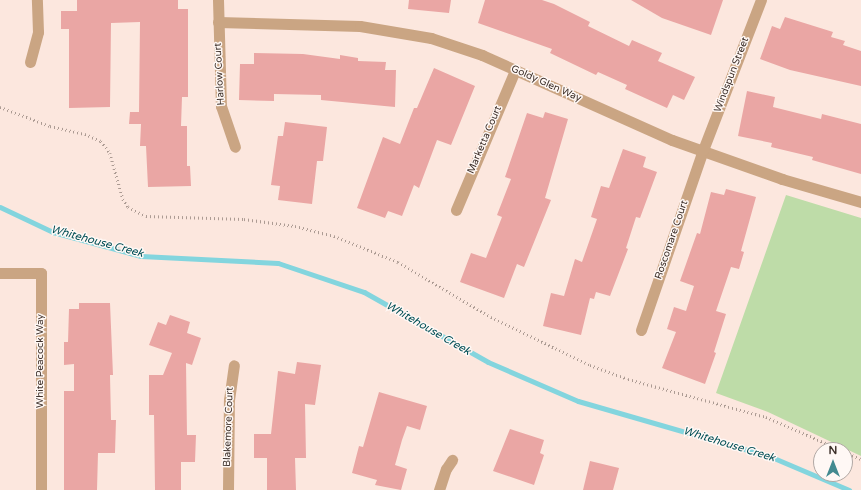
<!DOCTYPE html>
<style>
body{margin:0}
#map{position:relative;width:861px;height:490px;overflow:hidden;background:#fce7de;font-family:"Varela Round",sans-serif}
div>[style]{position:absolute}
.green>*{inset:0;background:#bedca8}
.stream>*{height:5px;margin:-2.5px;padding:0 2.5px;transform-origin:2.5px;border-radius:2.5px;background:#83d5de}
.building>*{inset:0;background:#eaa6a4}
.path>*{height:2.5px;margin-top:-1.25px;transform-origin:0;background:repeating-linear-gradient(90deg,#ac9b93 0 1px,transparent 0 4px)}
.minor>*{height:11px;margin:-5.5px;padding:0 5.5px;transform-origin:5.5px;border-radius:5.5px;background:#caa583}
span{translate:-50% -50%;white-space:nowrap;text-align:center;line-height:1.15;-webkit-text-stroke:3px #fff8f5;paint-order:stroke}
.street-label{font-size:10px;color:#3d302a}
.water-label{font-size:11px;color:#004e55;font-style:italic}
.north{position:absolute;left:813px;top:442px;width:40px;height:40px;box-sizing:border-box;background:#fff8f5;border:1px solid #b1a8a4;border-radius:50%;rotate:0deg;font-size:11px;font-weight:700;line-height:16px;text-align:center;color:#3d302a}
.north::after{content:'';display:block;margin:auto;width:14px;height:18px;background:#438a90;clip-path:polygon(50% 0,100% 100%,50% 72%,0 100%)}
</style>
<div id="map">
<div class="green">
<i style="clip-path:polygon(786px 195px,861px 218px,861px 456px,768px 412px,716px 393px)"></i>
</div>
<div class="stream">
<i style="left:0;top:207px;width:59px;rotate:25.3deg"></i>
<i style="left:53px;top:232px;width:91px;rotate:15.3deg"></i>
<i style="left:141px;top:256px;width:137px;rotate:2.9deg"></i>
<i style="left:278px;top:263px;width:91px;rotate:18.6deg"></i>
<i style="left:364px;top:292px;width:142px;rotate:29.4deg"></i>
<i style="left:488px;top:362px;width:98px;rotate:23.4deg"></i>
<i style="left:578px;top:401px;width:199px;rotate:16.1deg"></i>
<i style="left:769px;top:456px;width:87px;rotate:23deg"></i>
</div>
<div class="building">
<i style="clip-path:polygon(77px 0,178px 0,178px 9px,188px 9px,188px 97px,182px 97px,181px 126px,187px 126px,187px 166px,190px 166px,191px 186px,148px 187px,146px 146px,140px 146px,141px 124px,129px 124px,130px 112px,139px 112px,140px 22px,111px 23px,110px 107px,69px 108px,69px 29px,61px 29px,61px 11px,77px 11px)"></i>
<i style="clip-path:polygon(409px 0,451px 0,449px 13px,408px 9px)"></i>
<i style="clip-path:polygon(485px 0,542px 0,554px 4px,590px 22px,588px 26px,629px 46px,632px 40px,662px 53px,658px 61px,695px 77px,684px 100px,673px 95px,667px 108px,625px 89px,627px 85px,598px 72px,596px 75px,550px 53px,552px 49px,478px 23px)"></i>
<i style="clip-path:polygon(631px 0,723px 0,711px 35px,662px 18px)"></i>
<i style="clip-path:polygon(785px 17px,833px 32px,831px 37px,845px 41px,843px 45px,861px 51px,861px 86px,790px 70px,760px 59px,772px 26px,780px 29px)"></i>
<i style="clip-path:polygon(254px 53px,303px 54px,340px 59px,340px 55px,358px 58px,358px 61px,386px 62px,385px 70px,396px 70px,395px 107px,321px 100px,321px 95px,274px 94px,274px 101px,239px 100px,240px 64px,254px 64px)"></i>
<i style="clip-path:polygon(434px 68px,475px 86px,451px 145px,437px 140px,419px 188px,414px 185px,402px 216px,388px 211px,385px 218px,357px 208px,383px 137px,400px 144px,414px 108px,417px 108px)"></i>
<i style="clip-path:polygon(747px 91px,775px 97px,773px 107px,821px 119px,822px 114px,861px 124px,861px 174px,812px 160px,813px 157px,771px 147px,772px 143px,738px 136px)"></i>
<i style="clip-path:polygon(545px 112px,568px 119px,545px 198px,551px 200px,524px 267px,517px 264px,504px 298px,460px 282px,471px 253px,486px 258px,502px 217px,497px 215px,511px 179px,505px 177px,527px 113px,543px 118px)"></i>
<i style="clip-path:polygon(285px 122px,327px 127px,323px 161px,317px 161px,312px 204px,278px 200px,280px 186px,271px 185px,278px 136px,283px 136px)"></i>
<i style="clip-path:polygon(623px 149px,646px 157px,643px 167px,657px 172px,640px 218px,636px 217px,626px 248px,628px 249px,610px 296px,596px 292px,594px 299px,590px 298px,581px 335px,543px 326px,551px 293px,564px 296px,575px 259px,582px 262px,597px 219px,591px 217px,601px 186px,609px 188px)"></i>
<i style="clip-path:polygon(726px 189px,756px 197px,741px 251px,744px 252px,739px 269px,731px 267px,716px 311px,726px 314px,714px 352px,716px 353px,705px 384px,662px 368px,676px 332px,667px 329px,674px 307px,686px 311px,694px 286px,680px 281px,697px 233px,700px 234px,711px 192px,724px 195px)"></i>
<i style="clip-path:polygon(79px 303px,110px 303px,113px 375px,110px 375px,111px 420px,116px 420px,115px 453px,98px 453px,97px 490px,64px 490px,64px 391px,74px 391px,74px 364px,64px 365px,64px 342px,68px 342px,69px 309px,79px 309px)"></i>
<i style="clip-path:polygon(170px 315px,190px 322px,187px 333px,201px 338px,192px 365px,186px 363px,187px 435px,196px 435px,195px 462px,181px 462px,181px 490px,155px 490px,154px 415px,149px 415px,149px 375px,163px 375px,172px 353px,149px 345px,158px 322px,166px 325px)"></i>
<i style="clip-path:polygon(297px 362px,321px 365px,315px 405px,305px 404px,306px 458px,295px 458px,296px 490px,267px 490px,267px 458px,254px 458px,254px 434px,271px 434px,278px 371px,295px 374px)"></i>
<i style="clip-path:polygon(379px 392px,427px 406px,420px 430px,407px 426px,402px 440px,395px 465px,407px 469px,401px 490px,375px 485px,377px 480px,352px 473px,359px 446px,363px 447px)"></i>
<i style="clip-path:polygon(510px 429px,544px 440px,540px 453px,544px 455px,534px 485px,493px 471px)"></i>
<i style="clip-path:polygon(590px 461px,619px 468px,613px 490px,583px 490px)"></i>
</div>
<div class="path">
<i style="left:0;top:107px;width:53px;rotate:20.8deg"></i>
<i style="left:50px;top:126px;width:36px;rotate:13deg"></i>
<i style="left:85px;top:134px;width:17px;rotate:24deg"></i>
<i style="left:101px;top:141px;width:15px;rotate:53deg"></i>
<i style="left:110px;top:153px;width:48px;rotate:74.2deg"></i>
<i style="left:123px;top:199px;width:9px;rotate:58deg"></i>
<i style="left:128px;top:207px;width:20px;rotate:27deg"></i>
<i style="left:146px;top:216px;width:98px;rotate:1.8deg"></i>
<i style="left:244px;top:219px;width:51px;rotate:7.8deg"></i>
<i style="left:295px;top:226px;width:40px;rotate:14.4deg"></i>
<i style="left:334px;top:236px;width:69px;rotate:22.1deg"></i>
<i style="left:398px;top:262px;width:108px;rotate:30.6deg"></i>
<i style="left:491px;top:317px;width:110px;rotate:25.9deg"></i>
<i style="left:590px;top:365px;width:40px;rotate:20.2deg"></i>
<i style="left:628px;top:379px;width:143px;rotate:15.4deg"></i>
<i style="left:766px;top:417px;width:82px;rotate:23.7deg"></i>
<i style="left:845px;top:452px;width:17px;rotate:24deg"></i>
</div>
<div class="minor">
<i style="left:218px;top:0;width:106px;rotate:88.4deg"></i>
<i style="left:221px;top:106px;width:43px;rotate:71.1deg"></i>
<i style="left:218px;top:22px;width:142px;rotate:1.6deg"></i>
<i style="left:360px;top:26px;width:72px;rotate:9.6deg"></i>
<i style="left:431px;top:38px;width:54px;rotate:18.4deg"></i>
<i style="left:482px;top:55px;width:208px;rotate:24.1deg"></i>
<i style="left:672px;top:140px;width:117px;rotate:19.5deg"></i>
<i style="left:782px;top:179px;width:82px;rotate:16.2deg"></i>
<i style="left:30px;top:62px;width:31px;rotate:-75deg"></i>
<i style="left:38px;top:32px;width:32px;rotate:-92deg"></i>
<i style="left:456px;top:210px;width:152px;rotate:-67.1deg"></i>
<i style="left:0;top:273px;width:41px"></i>
<i style="left:41px;top:273px;width:217px;rotate:90deg"></i>
<i style="left:641px;top:330px;width:190px;rotate:-71deg"></i>
<i style="left:703px;top:150px;width:161px;rotate:-68.9deg"></i>
<i style="left:228px;top:490px;width:90px;rotate:-89.4deg"></i>
<i style="left:229px;top:400px;width:35px;rotate:-82deg"></i>
<i style="left:439px;top:490px;width:22px;rotate:-72deg"></i>
<i style="left:446px;top:469px;width:11px;rotate:-56deg"></i>
</div>
<div class="street-label">
<span style="left:220px;top:74px;rotate:-93deg">Harlow Court</span>
<span style="left:732px;top:75px;rotate:-69deg">Windspun Street</span>
<span style="left:546px;top:84px;rotate:24deg">Goldy Glen Way</span>
<span style="left:485px;top:140px;rotate:-67deg">Marketta Court</span>
<span style="left:672px;top:240px;rotate:-71deg">Roscomare Court</span>
<span style="left:41px;top:361px;rotate:-90deg">White Peacock Way</span>
<span style="left:229px;top:427px;rotate:-88deg">Blakemore Court</span>
</div>
<div class="water-label">
<span style="left:97px;top:242px;rotate:15deg">Whitehouse Creek</span>
<span style="left:428px;top:329px;rotate:30deg">Whitehouse Creek</span>
<span style="left:729px;top:445px;rotate:17deg">Whitehouse Creek</span>
</div>
<div class="north">N</div>
</div>
